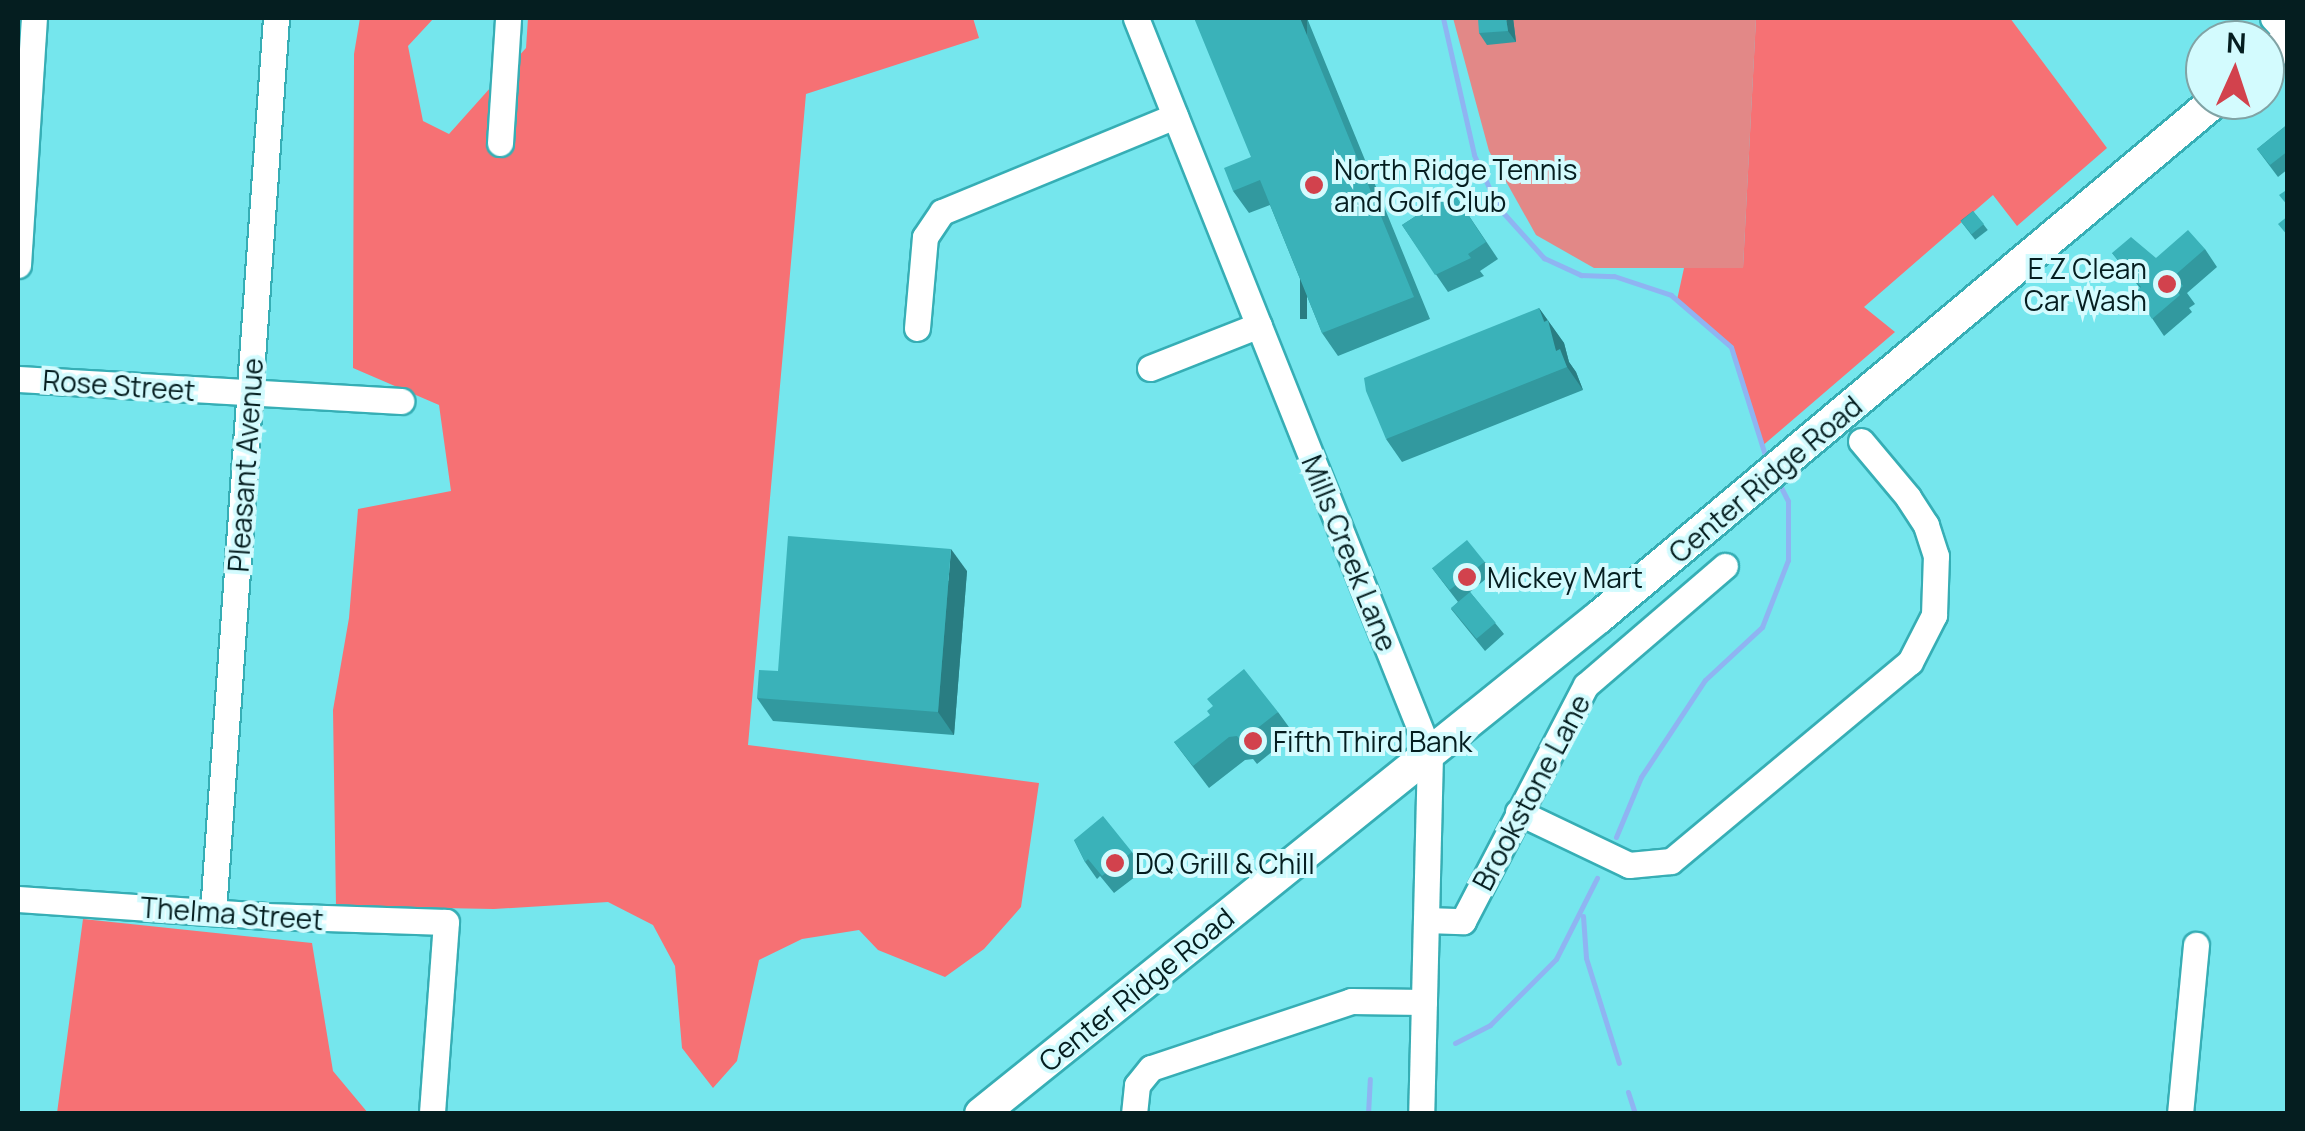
<!DOCTYPE html>
<style>
body{margin:0}
#map{position:relative;width:2305px;height:1131px;overflow:hidden;background:#75e6ed;font-family:Manrope,sans-serif}
div>[style]{position:absolute}
.green>*{inset:0;background:#e28887}
.forest>*{inset:0;background:#f67174}
.stream>*{height:5px;margin:-2.5px;padding:0 2.5px;transform-origin:2.5px;border-radius:2.5px;background:#8fb4f2}
.roads{filter:drop-shadow(2px 0 #36aeb5) drop-shadow(-2px 0 #36aeb5) drop-shadow(0 2px #36aeb5) drop-shadow(0 -2px #36aeb5)}
.minor>*{height:25px;margin:-12.5px;padding:0 12.5px;transform-origin:12.5px;border-radius:12.5px;background:#fff}
.major>*{height:32px;margin:-16px;padding:0 16px;transform-origin:16px;border-radius:16px;background:#fff}
.wall>*{inset:0;background:#32999f;transform-origin:0 0}
.shaded-wall>*{inset:0;background:#297d82;transform-origin:0 0}
.building>*{inset:0;background:#3ab2b9;transform-origin:0 0}
.dots>*{width:28px;height:28px;translate:-50% -50%;box-sizing:border-box;border:5px solid #d3fbfe;border-radius:50%}
span{translate:-50% -50%;white-space:nowrap;text-align:center;line-height:1.15;-webkit-text-stroke:8px #d3fbfe;paint-order:stroke}
.poi-label{font-size:28px;color:#051e20}
.left{translate:0 -50%;text-align:left}
.right{translate:-100% -50%;text-align:right}
.street-label{font-size:28px;color:#051e20}
.frame{position:absolute;inset:0;border:20px solid #051e20;pointer-events:none}
.north{position:absolute;left:2185px;top:20px;width:100px;height:100px;box-sizing:border-box;background:#d3fbfe;border:2px solid #81a3a5;border-radius:50%;rotate:3deg;font-size:28px;font-weight:700;line-height:40px;text-align:center;color:#051e20}
.north::after{content:'';display:block;margin:auto;width:35px;height:45px;background:#d2424d;clip-path:polygon(50% 0,100% 100%,50% 72%,0 100%)}
</style>
<div id="map">
<div class="green">
<i style="clip-path:polygon(1453px 18px,1756px 18px,1743px 268px,1594px 268px,1536px 235px,1489px 151px)"></i>
</div>
<div class="forest">
<i style="clip-path:polygon(360px 18px,434px 18px,408px 46px,423px 121px,449px 134px,526px 48px,528px 18px,973px 18px,979px 38px,806px 94px,748px 745px,1039px 783px,1021px 907px,984px 949px,945px 977px,878px 950px,859px 930px,802px 939px,759px 960px,737px 1061px,713px 1088px,682px 1048px,675px 966px,653px 925px,608px 902px,494px 909px,336px 906px,333px 710px,349px 618px,358px 509px,451px 491px,439px 405px,353px 368px,354px 54px)"></i>
<i style="clip-path:polygon(1756px 18px,2010px 18px,2107px 148px,2017px 226px,1993px 195px,1864px 307px,1895px 332px,1761px 447px,1731px 347px,1677px 300px,1684px 268px,1743px 268px)"></i>
<i style="clip-path:polygon(83px 919px,312px 943px,333px 1071px,368px 1113px,57px 1113px)"></i>
</div>
<div class="stream">
<i style="left:1443px;top:18px;width:140px;rotate:77.2deg"></i>
<i style="left:1474px;top:155px;width:57px;rotate:65.2deg"></i>
<i style="left:1498px;top:207px;width:69px;rotate:48deg"></i>
<i style="left:1544px;top:258px;width:41px;rotate:24.7deg"></i>
<i style="left:1581px;top:275px;width:33px;rotate:2deg"></i>
<i style="left:1614px;top:276px;width:60px;rotate:18.4deg"></i>
<i style="left:1671px;top:295px;width:79px;rotate:40.9deg"></i>
<i style="left:1731px;top:347px;width:116px;rotate:72.5deg"></i>
<i style="left:1616px;top:837px;width:65px;rotate:-67.4deg"></i>
<i style="left:1641px;top:777px;width:116px;rotate:-56.6deg"></i>
<i style="left:1705px;top:680px;width:78px;rotate:-42.9deg"></i>
<i style="left:1762px;top:627px;width:72px;rotate:-68.8deg"></i>
<i style="left:1788px;top:560px;width:59px;rotate:-90deg"></i>
<i style="left:1788px;top:501px;width:16px;rotate:-117deg"></i>
<i style="left:1583px;top:916px;width:42px;rotate:85.9deg"></i>
<i style="left:1586px;top:958px;width:110px;rotate:72.6deg"></i>
<i style="left:1455px;top:1043px;width:39px;rotate:-27deg"></i>
<i style="left:1490px;top:1025px;width:93px;rotate:-45deg"></i>
<i style="left:1556px;top:959px;width:91px;rotate:-63.2deg"></i>
<i style="left:1628px;top:1092px;width:23px;rotate:72deg"></i>
<i style="left:1368px;top:1114px;width:35px;rotate:-87deg"></i>
</div>
<div class="roads">
<div class="minor">
<i style="left:1136px;top:18px;width:793px;rotate:68.23deg"></i>
<i style="left:1430px;top:754px;width:360px;rotate:91.4deg"></i>
<i style="left:2273px;top:18px;width:22px;rotate:47deg"></i>
<i style="left:500px;top:143px;width:125px;rotate:-86.3deg"></i>
<i style="left:18px;top:265px;width:248px;rotate:-86.3deg"></i>
<i style="left:917px;top:328px;width:91px;rotate:-85deg"></i>
<i style="left:925px;top:237px;width:30px;rotate:-56deg"></i>
<i style="left:942px;top:212px;width:252px;rotate:-22.4deg"></i>
<i style="left:1150px;top:368px;width:117px;rotate:-21.5deg"></i>
<i style="left:18px;top:379px;width:384px;rotate:3.3deg"></i>
<i style="left:1518px;top:812px;width:123px;rotate:25.5deg"></i>
<i style="left:1629px;top:865px;width:42px;rotate:-5.4deg"></i>
<i style="left:1671px;top:861px;width:311px;rotate:-39.8deg"></i>
<i style="left:1910px;top:662px;width:53px;rotate:-62.9deg"></i>
<i style="left:1934px;top:615px;width:59px;rotate:-88.1deg"></i>
<i style="left:1936px;top:556px;width:33px;rotate:-108deg"></i>
<i style="left:1926px;top:525px;width:33px;rotate:-123deg"></i>
<i style="left:1908px;top:497px;width:73px;rotate:-130deg"></i>
<i style="left:18px;top:899px;width:249px;rotate:3.9deg"></i>
<i style="left:266px;top:916px;width:180px;rotate:1.9deg"></i>
<i style="left:446px;top:922px;width:193px;rotate:94.2deg"></i>
<i style="left:213px;top:912px;width:896px;rotate:-85.97deg"></i>
<i style="left:1426px;top:920px;width:37px;rotate:2deg"></i>
<i style="left:1463px;top:921px;width:266px;rotate:-62.5deg"></i>
<i style="left:1586px;top:685px;width:183px;rotate:-40.6deg"></i>
<i style="left:1134px;top:1114px;width:29px;rotate:-84deg"></i>
<i style="left:1137px;top:1085px;width:22px;rotate:-51deg"></i>
<i style="left:1151px;top:1068px;width:211px;rotate:-18.5deg"></i>
<i style="left:1351px;top:1001px;width:73px;rotate:0.8deg"></i>
<i style="left:2180px;top:1114px;width:170px;rotate:-84.6deg"></i>
</div>
<div class="major">
<i style="left:2265px;top:59px;width:30px;rotate:-40deg"></i>
<i style="left:981px;top:1114px;width:793px;rotate:-38.81deg"></i>
<i style="left:1599px;top:617px;width:805px;rotate:-39.96deg"></i>
</div>
</div>
<div class="wall">
<i style="clip-path:polygon(1307px 18px,1430px 319px,1338px 356px,1322px 333px,1270px 205px,1249px 213px,1233px 191px,1251px 157px)"></i>
<i style="clip-path:polygon(1513px 18px,1516px 42px,1487px 45px,1479px 33px)"></i>
<i style="clip-path:polygon(2288px 124px,2288px 169px,2278px 177px,2257px 149px)"></i>
<i style="clip-path:polygon(1453px 192px,1498px 259px,1480px 271px,1484px 276px,1448px 292px,1402px 225px)"></i>
<i style="left:1973px;top:211px;width:24px;height:16px;rotate:52deg"></i>
<i style="clip-path:polygon(2205px 249px,2217px 267px,2187px 293px,2195px 304px,2189px 308px,2192px 312px,2164px 336px,2135px 293px,2140px 288px,2112px 253px,2156px 258px)"></i>
<i style="clip-path:polygon(1539px 308px,1564px 343px,1569px 362px,1576px 372px,1583px 390px,1402px 462px,1386px 439px)"></i>
<i style="clip-path:polygon(1485px 562px,1493px 573px,1470px 592px,1504px 634px,1485px 651px,1451px 609px,1458px 602px,1432px 568px)"></i>
<i style="clip-path:polygon(967px 571px,954px 735px,773px 721px,757px 698px,778px 671px)"></i>
<i style="clip-path:polygon(1278px 712px,1294px 734px,1257px 764px,1253px 759px,1245px 760px,1209px 788px,1174px 742px)"></i>
<i style="clip-path:polygon(1074px 840px,1132px 852px,1144px 870px,1114px 893px,1100px 876px,1097px 879px,1085px 862px)"></i>
</div>
<div class="shaded-wall">
<i style="left:1300px;top:18px;width:7px;height:301px"></i>
<i style="clip-path:polygon(1506px 18px,1513px 18px,1516px 42px,1508px 31px)"></i>
<i style="clip-path:polygon(1539px 308px,1564px 343px,1569px 362px,1576px 372px,1583px 390px,1556px 351px)"></i>
<i style="clip-path:polygon(951px 549px,967px 571px,954px 735px,938px 712px)"></i>
</div>
<div class="building">
<i style="clip-path:polygon(1194px 18px,1300px 18px,1414px 297px,1322px 333px,1260px 180px,1233px 191px,1224px 168px,1251px 157px)"></i>
<i style="clip-path:polygon(1478px 18px,1506px 18px,1508px 31px,1479px 33px)"></i>
<i style="clip-path:polygon(2288px 124px,2288px 151px,2270px 165px,2257px 149px)"></i>
<i style="clip-path:polygon(2288px 189px,2288px 206px,2279px 195px)"></i>
<i style="clip-path:polygon(1453px 192px,1486px 242px,1468px 254px,1471px 258px,1435px 275px,1402px 225px)"></i>
<i style="left:1973px;top:211px;width:17px;height:16px;rotate:50deg"></i>
<i style="clip-path:polygon(2288px 216px,2288px 236px,2278px 224px)"></i>
<i style="clip-path:polygon(2188px 230px,2205px 249px,2174px 276px,2183px 286px,2177px 291px,2180px 295px,2152px 319px,2135px 293px,2141px 287px,2112px 253px,2131px 237px,2156px 258px)"></i>
<i style="clip-path:polygon(1539px 308px,1544px 322px,1548px 320px,1556px 351px,1560px 349px,1567px 367px,1386px 439px,1366px 391px,1364px 378px)"></i>
<i style="clip-path:polygon(788px 536px,951px 549px,938px 712px,757px 698px,759px 670px,778px 671px)"></i>
<i style="left:1467px;top:540px;width:28px;height:45px;rotate:51deg"></i>
<i style="left:1470px;top:592px;width:40px;height:25px;rotate:50deg"></i>
<i style="clip-path:polygon(1244px 669px,1278px 712px,1241px 741px,1237px 736px,1229px 737px,1193px 766px,1174px 742px,1210px 715px,1207px 711px,1213px 706px,1207px 699px)"></i>
<i style="clip-path:polygon(1103px 816px,1132px 852px,1102px 876px,1088px 859px,1085px 862px,1074px 840px)"></i>
</div>
<div class="dots">
<i style="left:1314px;top:185px;background:#d2424d"></i>
<i style="left:2167px;top:284px;background:#d2424d"></i>
<i style="left:1467px;top:577px;background:#d2424d"></i>
<i style="left:1253px;top:741px;background:#d2424d"></i>
<i style="left:1115px;top:863px;background:#d2424d"></i>
</div>
<div class="poi-label">
<span class="left" style="left:1334px;top:185px">North Ridge Tennis<br>and Golf Club</span>
<span class="right" style="left:2147px;top:284px">E Z Clean<br>Car Wash</span>
<span class="left" style="left:1487px;top:577px">Mickey Mart</span>
<span class="left" style="left:1273px;top:741px">Fifth Third Bank</span>
<span class="left" style="left:1135px;top:863px">DQ Grill &amp; Chill</span>
</div>
<div class="street-label">
<span style="left:119px;top:385px;rotate:4deg">Rose Street</span>
<span style="left:245px;top:465px;rotate:-86deg">Pleasant Avenue</span>
<span style="left:1765px;top:479px;rotate:-40deg">Center Ridge Road</span>
<span style="left:1350px;top:553px;rotate:68deg">Mills Creek Lane</span>
<span style="left:1531px;top:792px;rotate:-62deg">Brookstone Lane</span>
<span style="left:232px;top:913px;rotate:4deg">Thelma Street</span>
<span style="left:1136px;top:989px;rotate:-39deg">Center Ridge Road</span>
</div>
<div class="frame"></div>
<div class="north">N</div>
</div>
